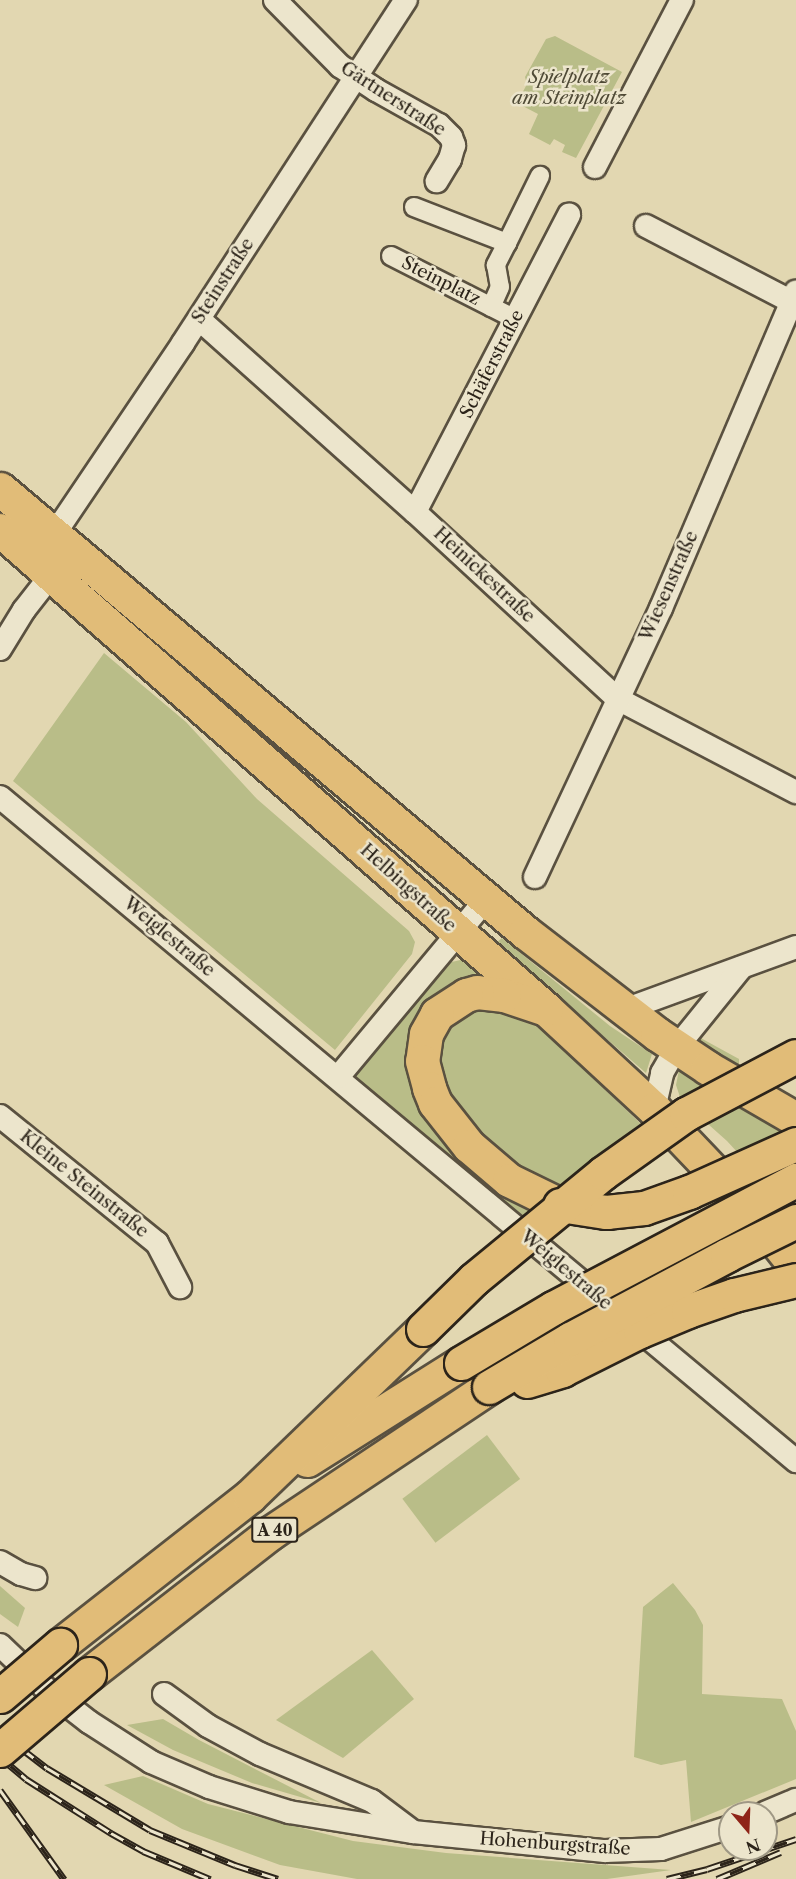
<!DOCTYPE html>
<meta charset="utf-8">
<style>
body{margin:0}
#map{position:relative;width:796px;height:1879px;overflow:hidden;background:#e2d7b1;font-family:"Libre Caslon Text",serif}
div>[style]{position:absolute}
.green>*{inset:0;background:#b9bd88;transform-origin:0 0}
.roads{filter:drop-shadow(2px 0 #5a5140) drop-shadow(-2px 0 #5a5140) drop-shadow(0 2px #5a5140) drop-shadow(0 -2px #5a5140)}
.pedestrian>*{height:18px;margin:-9px;padding:0 9px;transform-origin:9px;border-radius:9px;background:#ece5cc}
.minor>*{height:22px;margin:-11px;padding:0 11px;transform-origin:11px;border-radius:11px;background:#ece5cc}
.primary>*{height:33px;margin:-16.5px;padding:0 16.5px;transform-origin:16.5px;border-radius:16.5px;background:#e1bc78}
.motorway>*{height:33px;margin:-16.5px;padding:0 16.5px;transform-origin:16.5px;border-radius:16.5px;background:#e1bc78}
.rail>*{height:7px;margin-top:-3.5px;transform-origin:0;background:repeating-linear-gradient(90deg,#ece5cc 0 14px,#2c241a 0 28px);box-sizing:border-box;border-block:2px solid #2c241a}
.bridges{filter:drop-shadow(2px 0 #2c241a) drop-shadow(-2px 0 #2c241a) drop-shadow(0 2px #2c241a) drop-shadow(0 -2px #2c241a)}
.motorway-bridge>*{height:33px;margin:-16.5px;padding:0 16.5px;transform-origin:16.5px;border-radius:16.5px;background:#e1bc78}
span{translate:-50% -50%;white-space:nowrap;text-align:center;line-height:1.15;-webkit-text-stroke:5px #ece5cc;paint-order:stroke}
.shield-label span{padding:2px 4px;background:#ece5cc;border:2px solid;border-radius:4px;-webkit-text-stroke-width:0}
.shield-label{font-size:16px;color:#2c241a;font-weight:700}
.park-label{font-size:18px;color:#4f4a36;font-style:italic}
.street-label{font-size:18px;color:#2c241a}
.north{position:absolute;left:718px;top:1801px;width:60px;height:60px;box-sizing:border-box;background:#ece5cc;border:2px solid #9f9885;border-radius:50%;rotate:161deg;font-size:16px;font-weight:700;line-height:24px;text-align:center;color:#2c241a}
.north::after{content:'';display:block;margin:auto;width:21px;height:27px;background:#8f2418;clip-path:polygon(50% 0,100% 100%,50% 72%,0 100%)}
</style>
<div id="map">
<div class="green">
<i style="clip-path:polygon(555px 36px,622px 72px,576px 158px,562px 152px,565px 145px,554px 139px,550px 145px,529px 134px,538px 114px,517px 103px,527px 84px,525px 77px,546px 39px)"></i>
<i style="left:103px;top:591px;width:450px;height:8px;rotate:40deg"></i>
<i style="clip-path:polygon(104px 653px,186px 722px,257px 799px,409px 931px,415px 942px,412px 954px,335px 1050px,13px 781px)"></i>
<i style="clip-path:polygon(502px 938px,610px 1026px,652px 1054px,646px 1073px,496px 943px)"></i>
<i style="clip-path:polygon(469px 958px,495px 975px,413px 1050px,532px 1208px,517px 1221px,356px 1086px,352px 1074px,443px 964px)"></i>
<i style="clip-path:polygon(480px 1004px,530px 1018px,641px 1124px,550px 1192px,464px 1126px,436px 1068px,444px 1028px)"></i>
<i style="clip-path:polygon(697px 1036px,739px 1059px,739px 1067px,727px 1066px,691px 1042px)"></i>
<i style="clip-path:polygon(679px 1070px,796px 1136px,796px 1216px,727px 1141px,681px 1100px,676px 1085px)"></i>
<i style="left:487px;top:1435px;width:55px;height:106px;rotate:53deg"></i>
<i style="clip-path:polygon(673px 1583px,695px 1610px,703px 1625px,702px 1694px,782px 1699px,796px 1731px,796px 1779px,691px 1822px,686px 1760px,661px 1765px,634px 1757px,643px 1607px)"></i>
<i style="clip-path:polygon(0 1586px,25px 1608px,18px 1627px,0 1614px)"></i>
<i style="clip-path:polygon(372px 1650px,414px 1699px,343px 1758px,276px 1720px)"></i>
<i style="clip-path:polygon(163px 1719px,199px 1740px,321px 1803px,252px 1783px,173px 1750px,127px 1725px)"></i>
<i style="clip-path:polygon(143px 1776px,208px 1804px,353px 1841px,446px 1853px,671px 1870px,607px 1879px,357px 1879px,280px 1865px,182px 1829px,104px 1785px)"></i>
</div>
<div class="roads">
<div class="pedestrian">
<i style="left:414px;top:207px;width:100px;rotate:21.2deg"></i>
<i style="left:507px;top:243px;width:25px;rotate:117deg"></i>
<i style="left:496px;top:265px;width:22px;rotate:80deg"></i>
<i style="left:500px;top:287px;width:22px;rotate:114deg"></i>
<i style="left:507px;top:243px;width:75px;rotate:-63.8deg"></i>
<i style="left:391px;top:256px;width:139px;rotate:26.9deg"></i>
</div>
<div class="minor">
<i style="left:275px;top:0;width:93px;rotate:45.4deg"></i>
<i style="left:340px;top:66px;width:43px;rotate:33.7deg"></i>
<i style="left:376px;top:90px;width:72px;rotate:29.1deg"></i>
<i style="left:439px;top:125px;width:17px;rotate:45deg"></i>
<i style="left:451px;top:137px;width:9px;rotate:69deg"></i>
<i style="left:454px;top:145px;width:15px;rotate:106deg"></i>
<i style="left:450px;top:159px;width:26px;rotate:121deg"></i>
<i style="left:595px;top:167px;width:188px;rotate:-62.5deg"></i>
<i style="left:646px;top:226px;width:169px;rotate:27.5deg"></i>
<i style="left:199px;top:319px;width:290px;rotate:41.8deg"></i>
<i style="left:415px;top:512px;width:276px;rotate:42.7deg"></i>
<i style="left:618px;top:699px;width:201px;rotate:27.6deg"></i>
<i style="left:415px;top:512px;width:335px;rotate:-62.6deg"></i>
<i style="left:47px;top:545px;width:244px;rotate:-56deg"></i>
<i style="left:183px;top:343px;width:409px;rotate:-57deg"></i>
<i style="left:0;top:649px;width:46px;rotate:-58.4deg"></i>
<i style="left:24px;top:610px;width:46px;rotate:-52.1deg"></i>
<i style="left:0;top:797px;width:1037px;rotate:39.83deg"></i>
<i style="left:535px;top:877px;width:297px;rotate:-64.9deg"></i>
<i style="left:661px;top:608px;width:344px;rotate:-66.9deg"></i>
<i style="left:624px;top:1010px;width:183px;rotate:-20.1deg"></i>
<i style="left:338px;top:1077px;width:233px;rotate:-50.2deg"></i>
<i style="left:654px;top:1109px;width:37px;rotate:-77deg"></i>
<i style="left:662px;top:1073px;width:30px;rotate:-60deg"></i>
<i style="left:677px;top:1047px;width:102px;rotate:-51deg"></i>
<i style="left:0;top:1116px;width:202px;rotate:39deg"></i>
<i style="left:157px;top:1243px;width:50px;rotate:62.4deg"></i>
<i style="left:0;top:1562px;width:24px;rotate:30deg"></i>
<i style="left:21px;top:1574px;width:15px;rotate:16deg"></i>
<i style="left:0;top:1645px;width:61px;rotate:43.7deg"></i>
<i style="left:44px;top:1687px;width:57px;rotate:37.9deg"></i>
<i style="left:89px;top:1722px;width:74px;rotate:32.8deg"></i>
<i style="left:151px;top:1762px;width:63px;rotate:23.3deg"></i>
<i style="left:209px;top:1787px;width:84px;rotate:17.4deg"></i>
<i style="left:289px;top:1812px;width:126px;rotate:9.2deg"></i>
<i style="left:413px;top:1832px;width:193px;rotate:5.7deg"></i>
<i style="left:605px;top:1851px;width:56px;rotate:-2deg"></i>
<i style="left:661px;top:1849px;width:72px;rotate:-17.7deg"></i>
<i style="left:164px;top:1694px;width:54px;rotate:36deg"></i>
<i style="left:208px;top:1726px;width:59px;rotate:28.3deg"></i>
<i style="left:260px;top:1754px;width:121px;rotate:22.8deg"></i>
<i style="left:372px;top:1801px;width:50px;rotate:36.9deg"></i>
<i style="left:765px;top:1813px;width:34px;rotate:-23deg"></i>
</div>
<div class="primary">
<i style="left:0;top:489px;width:687px;rotate:40.16deg"></i>
<i style="left:525px;top:932px;width:167px;rotate:37.7deg"></i>
<i style="left:657px;top:1034px;width:61px;rotate:33.7deg"></i>
<i style="left:708px;top:1068px;width:102px;rotate:30.1deg"></i>
<i style="left:0;top:530px;width:726px;rotate:41.26deg"></i>
<i style="left:546px;top:1009px;width:147px;rotate:42.8deg"></i>
<i style="left:654px;top:1109px;width:146px;rotate:46.4deg"></i>
<i style="left:755px;top:1215px;width:66px;rotate:51.7deg"></i>
</div>
<div class="motorway">
<i style="left:546px;top:1009px;width:44px;rotate:-161.6deg"></i>
<i style="left:504px;top:995px;width:27px;rotate:-174deg"></i>
<i style="left:477px;top:992px;width:11px;rotate:165deg"></i>
<i style="left:466px;top:995px;width:35px;rotate:147deg"></i>
<i style="left:437px;top:1014px;width:23px;rotate:119deg"></i>
<i style="left:426px;top:1034px;width:27px;rotate:98deg"></i>
<i style="left:422px;top:1061px;width:28px;rotate:75deg"></i>
<i style="left:429px;top:1088px;width:16px;rotate:68deg"></i>
<i style="left:435px;top:1103px;width:55px;rotate:51.7deg"></i>
<i style="left:469px;top:1146px;width:52px;rotate:40.4deg"></i>
<i style="left:509px;top:1180px;width:57px;rotate:26.1deg"></i>
<i style="left:307px;top:1460px;width:182px;rotate:-32.2deg"></i>
<i style="left:60px;top:1645px;width:241px;rotate:-38.1deg"></i>
<i style="left:250px;top:1496px;width:240px;rotate:-44deg"></i>
<i style="left:89px;top:1674px;width:229px;rotate:-37.9deg"></i>
<i style="left:270px;top:1533px;width:263px;rotate:-33.7deg"></i>
</div>
</div>
<div class="rail">
<i style="left:0;top:1732px;width:59px;rotate:37.5deg"></i>
<i style="left:47px;top:1768px;width:120px;rotate:31deg"></i>
<i style="left:150px;top:1830px;width:92px;rotate:22.4deg"></i>
<i style="left:235px;top:1865px;width:45px;rotate:18deg"></i>
<i style="left:0;top:1757px;width:34px;rotate:40deg"></i>
<i style="left:26px;top:1779px;width:101px;rotate:32.4deg"></i>
<i style="left:111px;top:1833px;width:37px;rotate:29deg"></i>
<i style="left:143px;top:1851px;width:73px;rotate:22.7deg"></i>
<i style="left:0;top:1790px;width:110px;rotate:54.3deg"></i>
<i style="left:667px;top:1879px;width:41px;rotate:-14deg"></i>
<i style="left:707px;top:1869px;width:94px;rotate:-18.6deg"></i>
<i style="left:717px;top:1879px;width:69px;rotate:-22.9deg"></i>
</div>
<div class="bridges">
<div class="motorway-bridge">
<i style="left:560px;top:1205px;width:47px;rotate:8.7deg"></i>
<i style="left:606px;top:1212px;width:38px;rotate:-6deg"></i>
<i style="left:644px;top:1208px;width:48px;rotate:-19.6deg"></i>
<i style="left:689px;top:1192px;width:117px;rotate:-24.2deg"></i>
<i style="left:423px;top:1329px;width:71px;rotate:-44.4deg"></i>
<i style="left:474px;top:1279px;width:167px;rotate:-39.4deg"></i>
<i style="left:603px;top:1173px;width:102px;rotate:-35.4deg"></i>
<i style="left:686px;top:1114px;width:124px;rotate:-27.8deg"></i>
<i style="left:461px;top:1363px;width:107px;rotate:-30.9deg"></i>
<i style="left:553px;top:1308px;width:275px;rotate:-27.8deg"></i>
<i style="left:527px;top:1381px;width:37px;rotate:-17deg"></i>
<i style="left:562px;top:1370px;width:87px;rotate:-26.6deg"></i>
<i style="left:640px;top:1331px;width:52px;rotate:-22.6deg"></i>
<i style="left:688px;top:1311px;width:49px;rotate:-19.2deg"></i>
<i style="left:734px;top:1295px;width:64px;rotate:-13.6deg"></i>
<i style="left:489px;top:1387px;width:94px;rotate:-30.7deg"></i>
<i style="left:570px;top:1339px;width:178px;rotate:-28.1deg"></i>
<i style="left:727px;top:1255px;width:77px;rotate:-26.2deg"></i>
<i style="left:0;top:1696px;width:79px;rotate:-40.4deg"></i>
<i style="left:0;top:1750px;width:117px;rotate:-40.5deg"></i>
</div>
</div>
<div class="shield-label">
<span style="left:275px;top:1530px">A 40</span>
</div>
<div class="park-label">
<span style="left:569px;top:88px">Spielplatz<br>am Steinplatz</span>
</div>
<div class="street-label">
<span style="left:393px;top:99px;rotate:33deg">Gärtnerstraße</span>
<span style="left:223px;top:281px;rotate:-57deg">Steinstraße</span>
<span style="left:441px;top:281px;rotate:27deg">Steinplatz</span>
<span style="left:492px;top:364px;rotate:-63deg">Schäferstraße</span>
<span style="left:484px;top:575px;rotate:43deg">Heinickestraße</span>
<span style="left:669px;top:586px;rotate:-66deg">Wiesenstraße</span>
<span style="left:408px;top:888px;rotate:42deg">Helbingstraße</span>
<span style="left:169px;top:937px;rotate:40deg">Weiglestraße</span>
<span style="left:84px;top:1184px;rotate:39deg">Kleine Steinstraße</span>
<span style="left:566px;top:1270px;rotate:40deg">Weiglestraße</span>
<span style="left:555px;top:1844px;rotate:4deg">Hohenburgstraße</span>
</div>
<div class="north">N</div>
</div>
